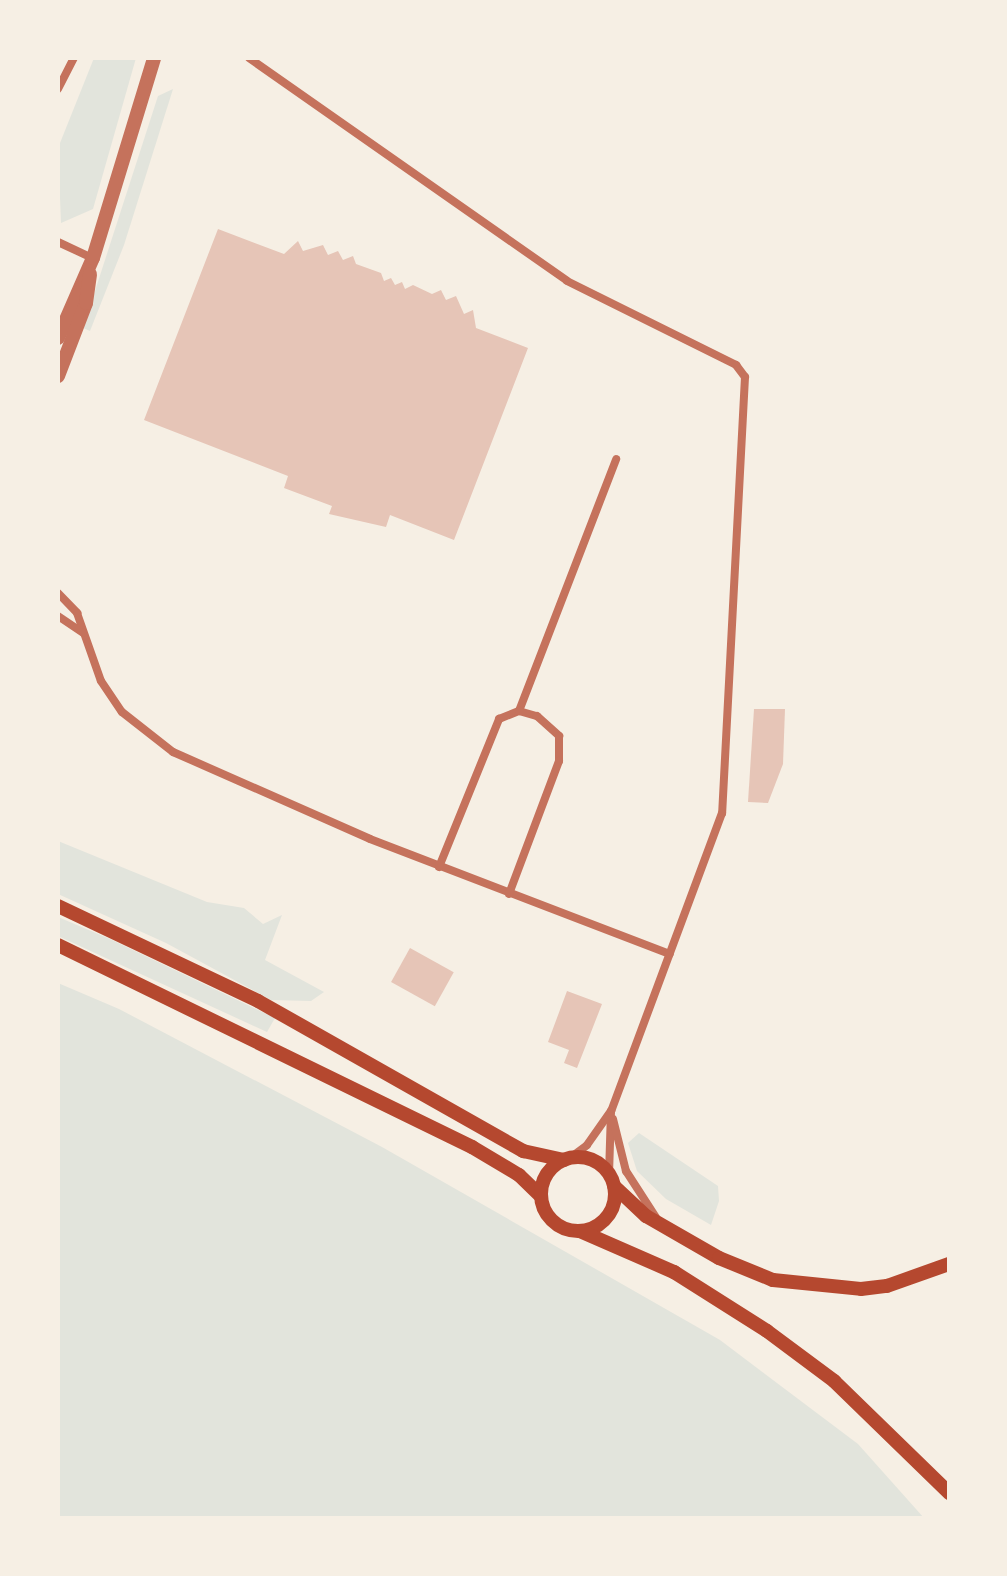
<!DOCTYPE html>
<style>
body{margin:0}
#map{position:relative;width:1007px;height:1576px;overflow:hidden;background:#f6efe4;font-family:Inter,sans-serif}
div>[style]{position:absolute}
.green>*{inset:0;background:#e2e4dc}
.building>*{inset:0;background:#e6c5b7;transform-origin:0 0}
.minor>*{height:8px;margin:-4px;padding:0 4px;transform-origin:4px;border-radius:4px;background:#c5725c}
.tertiary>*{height:14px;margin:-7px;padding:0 7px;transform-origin:7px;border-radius:7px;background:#c5725c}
.secondary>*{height:14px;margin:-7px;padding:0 7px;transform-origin:7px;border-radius:7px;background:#b5482f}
.secondary>.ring{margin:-7px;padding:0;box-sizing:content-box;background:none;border:14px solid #b5482f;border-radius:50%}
span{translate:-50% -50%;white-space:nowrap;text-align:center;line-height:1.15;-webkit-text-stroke:8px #f6efe4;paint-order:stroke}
.frame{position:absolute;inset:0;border:60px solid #f6efe4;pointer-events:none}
</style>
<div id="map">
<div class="green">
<i style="clip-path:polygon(94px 58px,136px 58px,93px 209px,61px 223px,58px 148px)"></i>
<i style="clip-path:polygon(173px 89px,124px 245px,90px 331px,83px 328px,158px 96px)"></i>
<i style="clip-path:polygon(58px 841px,207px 902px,244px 908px,263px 924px,282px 915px,265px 960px,324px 992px,311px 1001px,271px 1000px,166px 943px,58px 894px)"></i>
<i style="clip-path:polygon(58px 917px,110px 939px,275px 1018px,267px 1032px,58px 936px)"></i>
<i style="clip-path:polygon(58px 983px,119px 1009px,382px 1147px,720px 1340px,858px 1444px,924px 1518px,58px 1518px)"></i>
<i style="clip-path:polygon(639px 1133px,718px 1186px,719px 1201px,711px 1225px,666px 1199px,637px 1171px,628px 1143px)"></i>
</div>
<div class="building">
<i style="clip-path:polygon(218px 229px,284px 254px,298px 241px,303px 251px,323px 245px,328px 255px,338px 251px,343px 260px,353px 256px,356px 264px,381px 273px,384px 281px,391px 278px,395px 285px,402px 282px,405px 289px,413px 285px,432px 294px,441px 290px,446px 300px,456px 296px,464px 314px,473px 310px,476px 328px,528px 348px,454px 540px,390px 515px,386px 527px,329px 514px,332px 506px,284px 488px,288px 476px,144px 420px)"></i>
<i style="clip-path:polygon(754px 709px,785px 709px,783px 764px,768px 803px,748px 802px)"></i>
<i style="left:410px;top:948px;width:50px;height:39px;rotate:29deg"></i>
<i style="clip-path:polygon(567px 991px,602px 1004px,577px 1068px,564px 1063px,569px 1050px,548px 1042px)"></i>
</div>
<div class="minor">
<i style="left:249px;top:58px;width:388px;rotate:35deg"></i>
<i style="left:567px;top:281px;width:189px;rotate:26.4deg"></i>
<i style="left:736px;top:365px;width:15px;rotate:53deg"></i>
<i style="left:745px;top:377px;width:437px;rotate:93deg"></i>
<i style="left:722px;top:813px;width:318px;rotate:110.4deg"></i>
<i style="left:611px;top:1111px;width:63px;rotate:91.8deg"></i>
<i style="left:58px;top:89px;width:35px;rotate:-63deg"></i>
<i style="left:58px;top:242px;width:38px;rotate:25deg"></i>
<i style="left:58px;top:593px;width:28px;rotate:46deg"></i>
<i style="left:77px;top:613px;width:72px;rotate:70.6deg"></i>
<i style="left:101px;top:681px;width:37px;rotate:56deg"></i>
<i style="left:122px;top:712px;width:65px;rotate:38.1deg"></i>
<i style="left:173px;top:752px;width:215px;rotate:23.8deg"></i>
<i style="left:370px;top:839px;width:321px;rotate:21deg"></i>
<i style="left:58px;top:616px;width:30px;rotate:34deg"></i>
<i style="left:519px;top:711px;width:270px;rotate:-68.9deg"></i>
<i style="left:439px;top:867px;width:160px;rotate:-67.9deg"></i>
<i style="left:499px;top:719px;width:22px;rotate:-22deg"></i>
<i style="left:519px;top:711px;width:19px;rotate:16deg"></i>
<i style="left:537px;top:716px;width:30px;rotate:42deg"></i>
<i style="left:559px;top:736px;width:25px;rotate:90deg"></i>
<i style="left:559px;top:761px;width:142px;rotate:110.6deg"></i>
<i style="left:613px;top:1119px;width:54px;rotate:76deg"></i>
<i style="left:626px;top:1171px;width:57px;rotate:57.1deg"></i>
<i style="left:570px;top:1158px;width:21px;rotate:-37deg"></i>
<i style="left:587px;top:1145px;width:42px;rotate:-54.8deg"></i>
</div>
<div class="tertiary">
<i style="left:58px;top:338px;width:87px;rotate:-66.4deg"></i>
<i style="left:93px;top:258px;width:209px;rotate:-73deg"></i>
<i style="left:58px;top:376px;width:78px;rotate:-69deg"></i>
<i style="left:86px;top:303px;width:29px;rotate:-82deg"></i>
</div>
<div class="secondary">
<i style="left:58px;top:906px;width:221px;rotate:25.4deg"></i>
<i style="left:258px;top:1001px;width:305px;rotate:29.5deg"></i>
<i style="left:523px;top:1151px;width:42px;rotate:12.4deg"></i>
<i style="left:58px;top:945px;width:461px;rotate:26deg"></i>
<i style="left:472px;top:1147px;width:55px;rotate:30.8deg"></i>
<i style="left:519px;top:1175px;width:30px;rotate:44deg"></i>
<i class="ring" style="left:541px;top:1157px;width:60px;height:60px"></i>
<i style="left:614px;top:1186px;width:44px;rotate:43.2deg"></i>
<i style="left:646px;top:1216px;width:84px;rotate:29.9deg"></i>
<i style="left:719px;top:1258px;width:58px;rotate:22.2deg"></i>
<i style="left:773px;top:1280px;width:88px;rotate:5.8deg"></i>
<i style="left:861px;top:1289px;width:26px;rotate:-7deg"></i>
<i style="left:887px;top:1286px;width:66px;rotate:-19.5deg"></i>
<i style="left:580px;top:1231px;width:103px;rotate:23.6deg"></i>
<i style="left:674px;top:1272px;width:110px;rotate:32.4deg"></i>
<i style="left:767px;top:1331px;width:84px;rotate:36.7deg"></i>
<i style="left:834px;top:1381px;width:161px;rotate:44.2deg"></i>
</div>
<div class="frame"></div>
</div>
